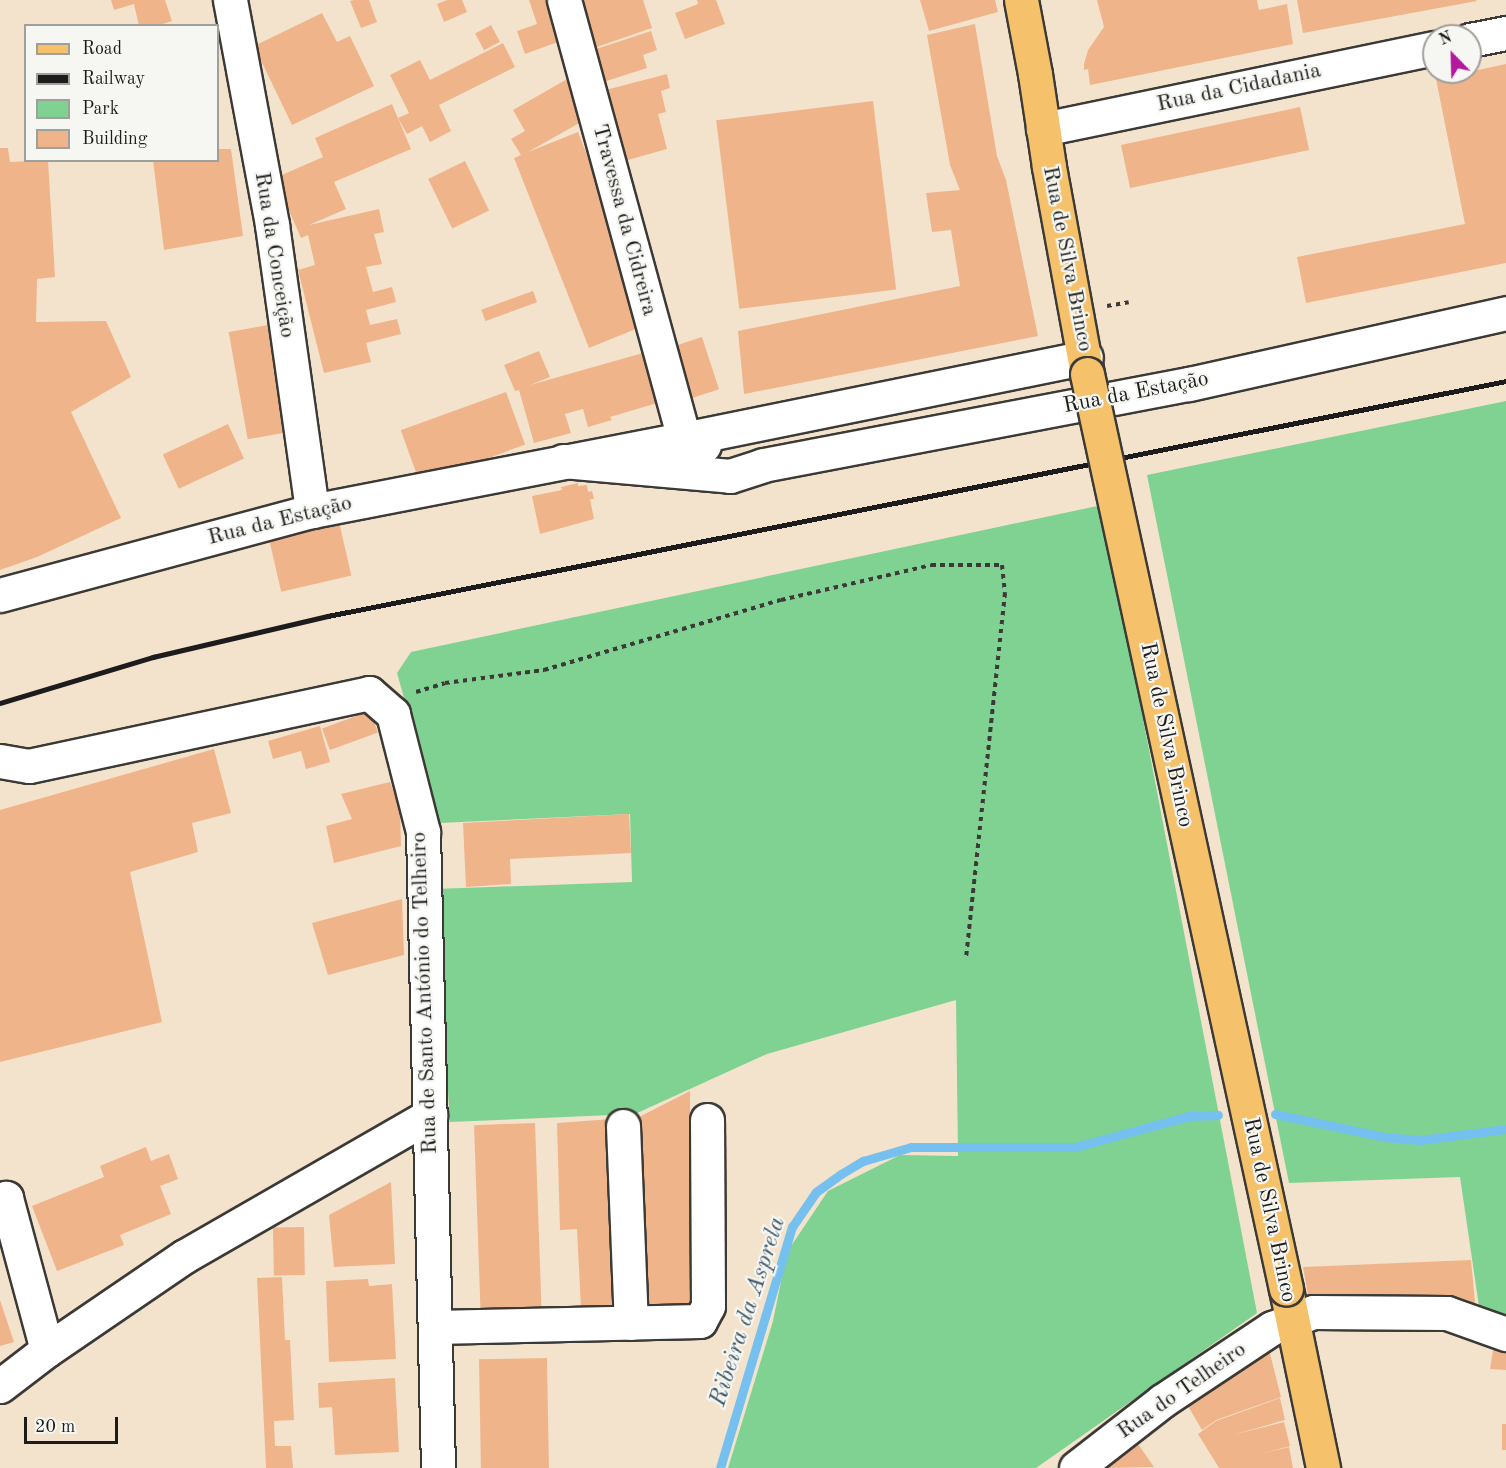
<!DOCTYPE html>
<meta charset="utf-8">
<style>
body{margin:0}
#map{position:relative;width:1506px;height:1468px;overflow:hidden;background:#f3e3cc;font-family:"Old Standard TT",serif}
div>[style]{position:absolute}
.green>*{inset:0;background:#80d293}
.stream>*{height:9px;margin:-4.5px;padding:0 4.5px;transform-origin:4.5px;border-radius:4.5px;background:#75c0ef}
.building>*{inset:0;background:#f0b48b;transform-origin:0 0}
.path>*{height:4px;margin-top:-2px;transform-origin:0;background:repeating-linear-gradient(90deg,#3c3a36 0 4.5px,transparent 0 9px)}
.roads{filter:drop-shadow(2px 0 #3c3a36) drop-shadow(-2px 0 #3c3a36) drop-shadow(0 2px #3c3a36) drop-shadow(0 -2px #3c3a36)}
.minor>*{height:33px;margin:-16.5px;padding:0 16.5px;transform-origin:16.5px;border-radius:16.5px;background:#fff}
.major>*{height:33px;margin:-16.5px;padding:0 16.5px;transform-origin:16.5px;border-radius:16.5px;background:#f5c16b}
.rail>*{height:4.5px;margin:-2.25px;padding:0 2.25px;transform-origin:2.25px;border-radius:2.25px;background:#1c1c1c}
.bridges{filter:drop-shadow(2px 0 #3c3a36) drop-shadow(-2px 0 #3c3a36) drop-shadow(0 2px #3c3a36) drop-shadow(0 -2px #3c3a36)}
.major-bridge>*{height:33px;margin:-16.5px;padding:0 16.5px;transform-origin:16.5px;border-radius:16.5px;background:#f5c16b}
span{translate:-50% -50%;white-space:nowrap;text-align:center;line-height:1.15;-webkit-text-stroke:4.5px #f6f6f2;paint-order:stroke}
.street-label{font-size:22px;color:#1c1c1c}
.water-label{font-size:24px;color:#3b5566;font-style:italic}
.legend{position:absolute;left:24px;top:24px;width:195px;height:138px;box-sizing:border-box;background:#f6f6f2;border:2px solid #9f9f9c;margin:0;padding:8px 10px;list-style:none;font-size:18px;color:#1c1c1c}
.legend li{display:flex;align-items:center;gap:12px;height:30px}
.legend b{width:30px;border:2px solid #9f9f9c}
.north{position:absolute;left:1422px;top:24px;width:60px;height:60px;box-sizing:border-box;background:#f6f6f2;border:2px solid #9f9f9c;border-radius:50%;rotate:337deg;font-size:16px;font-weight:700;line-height:24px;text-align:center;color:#1c1c1c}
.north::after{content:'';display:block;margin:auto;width:21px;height:27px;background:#b5179e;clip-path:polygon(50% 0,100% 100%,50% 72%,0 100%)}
.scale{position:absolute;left:24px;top:1417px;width:94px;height:27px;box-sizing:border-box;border:3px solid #1c1c1c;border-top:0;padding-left:8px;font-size:18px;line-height:21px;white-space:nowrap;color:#1c1c1c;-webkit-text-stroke:4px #f6f6f2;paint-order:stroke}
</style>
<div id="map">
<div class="green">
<i style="clip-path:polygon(1506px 401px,1506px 1324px,1481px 1320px,1460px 1177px,1289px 1183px,1147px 475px)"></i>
<i style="clip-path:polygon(1102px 505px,1257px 1313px,1036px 1468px,728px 1468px,773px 1321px,787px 1252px,828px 1191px,900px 1155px,958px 1156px,956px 1000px,767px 1054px,635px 1114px,450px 1122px,435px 889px,632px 882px,630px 814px,439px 823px,397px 673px,411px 652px)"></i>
</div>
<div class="stream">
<i style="left:1275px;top:1114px;width:112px;rotate:11.8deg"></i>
<i style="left:1385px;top:1137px;width:35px;rotate:5deg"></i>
<i style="left:1420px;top:1140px;width:87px;rotate:-7.3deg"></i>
<i style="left:720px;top:1468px;width:252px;rotate:-73.4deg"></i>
<i style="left:792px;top:1227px;width:42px;rotate:-55.6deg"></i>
<i style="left:816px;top:1192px;width:31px;rotate:-36deg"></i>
<i style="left:841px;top:1174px;width:26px;rotate:-31deg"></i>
<i style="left:863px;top:1161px;width:50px;rotate:-16.3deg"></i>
<i style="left:911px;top:1147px;width:164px"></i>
<i style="left:1075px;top:1147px;width:118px;rotate:-15.2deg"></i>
<i style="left:1189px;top:1116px;width:29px;rotate:-2deg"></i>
</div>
<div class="building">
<i style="clip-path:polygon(111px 0,165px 0,172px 21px,156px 26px,139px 26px,134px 4px,114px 10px)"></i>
<i style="clip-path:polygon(354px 0,369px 0,377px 22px,361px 28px,350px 1px)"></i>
<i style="clip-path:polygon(447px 0,462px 0,467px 12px,444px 22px,437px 4px)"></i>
<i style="clip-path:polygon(529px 0,552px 0,566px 39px,525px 54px,517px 31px,537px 24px)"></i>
<i style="clip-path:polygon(575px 0,643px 0,652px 28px,591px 49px)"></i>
<i style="clip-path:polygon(697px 0,716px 0,725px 24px,685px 39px,675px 13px,698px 4px)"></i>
<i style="clip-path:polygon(920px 0,995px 0,998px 12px,929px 31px)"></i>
<i style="clip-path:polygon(1097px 0,1257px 0,1259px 10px,1287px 4px,1293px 44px,1090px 85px,1088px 69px,1084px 70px,1084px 64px,1088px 50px,1104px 27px)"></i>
<i style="clip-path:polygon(1297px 0,1476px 0,1477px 1px,1303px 33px)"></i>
<i style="clip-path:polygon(322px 13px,337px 42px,350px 36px,374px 86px,292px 125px,254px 46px)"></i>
<i style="clip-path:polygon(975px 24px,997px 156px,1006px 180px,1038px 336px,744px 394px,738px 331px,960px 286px,951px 230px,932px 232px,926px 193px,960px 190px,950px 165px,927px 35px)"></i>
<i style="left:491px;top:25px;width:19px;height:18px;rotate:62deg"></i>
<i style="clip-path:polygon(651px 31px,657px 50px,643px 55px,647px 68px,594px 85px,584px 53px)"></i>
<i style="clip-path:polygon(503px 43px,515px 67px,439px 105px,451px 131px,430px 142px,422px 126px,407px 134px,398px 118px,409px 113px,390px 75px,420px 60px,430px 80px)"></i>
<i style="clip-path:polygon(1506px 64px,1506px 263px,1306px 303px,1297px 257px,1465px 224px,1436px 79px)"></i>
<i style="clip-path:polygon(667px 74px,670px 88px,661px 91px,666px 112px,658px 114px,667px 149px,617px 163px,598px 92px)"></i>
<i style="clip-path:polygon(569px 78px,590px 117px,528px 152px,578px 132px,623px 247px,648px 324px,589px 348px,514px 158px,521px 155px,511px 139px,525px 131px,513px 110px)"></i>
<i style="left:873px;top:101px;width:190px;height:158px;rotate:83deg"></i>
<i style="clip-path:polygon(392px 104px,411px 149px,334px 182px,346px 209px,309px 225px,379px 209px,384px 232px,374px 234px,382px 264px,366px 267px,373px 292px,392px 287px,396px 302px,366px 310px,370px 325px,397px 319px,401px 334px,366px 343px,371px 362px,324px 373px,298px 270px,315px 265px,308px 235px,301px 238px,275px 178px,323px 157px,315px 138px)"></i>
<i style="left:1300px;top:107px;width:44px;height:183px;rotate:78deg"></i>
<i style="clip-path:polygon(0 148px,8px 148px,10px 162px,48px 160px,55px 277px,37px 279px,36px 322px,106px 321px,131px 377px,71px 412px,121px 518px,37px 557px,0 570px)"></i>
<i style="clip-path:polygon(218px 149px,231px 149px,243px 236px,164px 250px,153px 160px,218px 160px)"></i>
<i style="left:465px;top:161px;width:55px;height:41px;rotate:64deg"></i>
<i style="left:533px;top:291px;width:12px;height:55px;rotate:70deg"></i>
<i style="left:274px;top:324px;width:109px;height:46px;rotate:80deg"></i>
<i style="left:702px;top:337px;width:55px;height:37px;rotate:72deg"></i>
<i style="clip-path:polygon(539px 351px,550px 377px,530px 385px,650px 351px,664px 401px,610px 417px,612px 420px,588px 427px,583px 409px,565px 414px,571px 433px,534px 443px,519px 390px,515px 391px,504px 365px)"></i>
<i style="left:506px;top:392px;width:56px;height:112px;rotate:70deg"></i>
<i style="left:228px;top:424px;width:38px;height:72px;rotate:65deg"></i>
<i style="clip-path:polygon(578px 483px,578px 486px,587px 485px,588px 492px,592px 491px,594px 499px,590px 499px,594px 519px,540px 534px,532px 496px,562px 490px,561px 487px)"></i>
<i style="left:339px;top:522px;width:55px;height:72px;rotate:77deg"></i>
<i style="left:370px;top:711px;width:23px;height:51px;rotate:70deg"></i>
<i style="clip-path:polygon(320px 726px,330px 762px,306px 769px,301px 751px,273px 759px,268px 741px)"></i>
<i style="clip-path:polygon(214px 749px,231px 813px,192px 823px,198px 852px,130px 872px,162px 1022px,0 1062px,0 810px)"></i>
<i style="clip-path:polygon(390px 782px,400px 809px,401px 846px,334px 863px,326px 826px,352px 819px,341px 794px)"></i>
<i style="clip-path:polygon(629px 814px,631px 853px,510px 859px,511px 884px,466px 887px,463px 823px)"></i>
<i style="clip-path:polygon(402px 899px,404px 955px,328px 975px,312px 923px)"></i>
<i style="clip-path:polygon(690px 1091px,690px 1306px,645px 1308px,639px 1117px)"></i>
<i style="clip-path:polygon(612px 1119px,622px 1306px,581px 1309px,577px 1229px,560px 1230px,557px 1123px)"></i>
<i style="left:535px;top:1123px;width:192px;height:61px;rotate:88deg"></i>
<i style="clip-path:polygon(146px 1147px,151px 1161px,169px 1154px,178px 1179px,160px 1186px,171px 1214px,120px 1235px,124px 1245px,57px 1271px,32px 1206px,104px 1177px,100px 1166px)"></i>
<i style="clip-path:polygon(391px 1182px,395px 1264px,334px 1267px,329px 1215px)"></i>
<i style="left:304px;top:1227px;width:48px;height:31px;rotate:89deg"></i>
<i style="clip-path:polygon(1471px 1260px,1476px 1313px,1310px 1306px,1303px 1267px)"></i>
<i style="clip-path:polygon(282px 1277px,285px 1340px,290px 1340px,294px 1420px,274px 1421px,275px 1446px,291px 1446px,293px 1468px,266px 1468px,257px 1278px)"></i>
<i style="clip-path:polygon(368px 1279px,369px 1286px,392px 1284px,396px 1359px,329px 1362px,326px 1281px)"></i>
<i style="clip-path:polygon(0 1300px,14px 1342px,0 1346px)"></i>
<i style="clip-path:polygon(1495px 1338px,1506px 1339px,1506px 1370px,1490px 1369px)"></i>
<i style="clip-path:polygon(1267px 1342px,1281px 1397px,1216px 1420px,1202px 1430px,1185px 1401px)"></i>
<i style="left:547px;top:1358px;width:110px;height:68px;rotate:89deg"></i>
<i style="clip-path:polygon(395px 1378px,399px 1452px,335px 1455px,332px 1407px,319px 1408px,318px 1383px)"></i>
<i style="clip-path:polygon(1280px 1398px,1285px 1420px,1233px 1435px,1284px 1422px,1290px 1446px,1259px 1454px,1289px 1447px,1293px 1468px,1219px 1468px,1198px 1434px,1216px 1421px)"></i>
<i style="left:1502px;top:1424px;width:4px;height:26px"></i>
<i style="clip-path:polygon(1136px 1441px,1154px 1467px,1096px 1468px)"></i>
</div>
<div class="path">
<i style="left:1107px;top:306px;width:22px;rotate:-10deg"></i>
<i style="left:416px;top:692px;width:30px;rotate:-17deg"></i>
<i style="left:445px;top:683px;width:100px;rotate:-7.5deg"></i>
<i style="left:544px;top:670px;width:247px;rotate:-16.5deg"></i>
<i style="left:781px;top:600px;width:154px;rotate:-13.1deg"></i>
<i style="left:931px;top:565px;width:71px"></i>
<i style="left:1002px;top:565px;width:28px;rotate:84deg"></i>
<i style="left:1005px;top:593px;width:366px;rotate:96.1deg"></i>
</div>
<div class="roads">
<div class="minor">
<i style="left:230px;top:0;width:229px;rotate:79.4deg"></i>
<i style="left:272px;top:225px;width:289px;rotate:82deg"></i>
<i style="left:564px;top:0;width:455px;rotate:74.7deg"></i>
<i style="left:684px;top:439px;width:410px;rotate:-11.5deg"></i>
<i style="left:1470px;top:40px;width:37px;rotate:-11deg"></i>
<i style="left:1043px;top:129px;width:399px;rotate:-11.7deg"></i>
<i style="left:563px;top:461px;width:168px;rotate:5.1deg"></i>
<i style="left:730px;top:476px;width:35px;rotate:-18deg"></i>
<i style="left:763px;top:465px;width:434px;rotate:-10.8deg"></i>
<i style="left:1189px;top:384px;width:325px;rotate:-12.6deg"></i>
<i style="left:0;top:595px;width:323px;rotate:-15.1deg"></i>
<i style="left:312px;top:511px;width:379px;rotate:-11deg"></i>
<i style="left:684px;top:439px;width:21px;rotate:17deg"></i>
<i style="left:0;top:761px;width:29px;rotate:10deg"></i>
<i style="left:29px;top:766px;width:348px;rotate:-12.1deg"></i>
<i style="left:369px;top:693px;width:32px;rotate:41deg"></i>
<i style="left:393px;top:714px;width:122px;rotate:75.7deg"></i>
<i style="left:423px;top:832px;width:636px;rotate:88.65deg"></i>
<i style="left:623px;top:1126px;width:197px;rotate:87.7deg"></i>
<i style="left:0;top:1201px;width:7px;rotate:-27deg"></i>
<i style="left:6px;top:1198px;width:157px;rotate:74.9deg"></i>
<i style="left:435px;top:1327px;width:265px;rotate:-1.3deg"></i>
<i style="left:700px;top:1321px;width:17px;rotate:-62deg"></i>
<i style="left:708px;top:1306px;width:186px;rotate:-90.3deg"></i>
<i style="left:0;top:1386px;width:59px;rotate:-37.5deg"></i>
<i style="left:47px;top:1350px;width:167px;rotate:-34.3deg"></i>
<i style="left:185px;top:1256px;width:283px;rotate:-29.9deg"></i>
<i style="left:1076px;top:1468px;width:109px;rotate:-37.9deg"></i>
<i style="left:1162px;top:1401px;width:132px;rotate:-33.6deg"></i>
<i style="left:1272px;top:1328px;width:44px;rotate:-21.3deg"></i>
<i style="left:1313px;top:1312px;width:134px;rotate:0.4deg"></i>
<i style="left:1447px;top:1313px;width:63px;rotate:19.6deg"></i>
</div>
<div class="major">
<i style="left:1021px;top:0;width:75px;rotate:79.3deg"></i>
<i style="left:1035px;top:74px;width:94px;rotate:81.4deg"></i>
<i style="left:1049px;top:167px;width:210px;rotate:79.6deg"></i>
<i style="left:1286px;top:1289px;width:183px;rotate:78.3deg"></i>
</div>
</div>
<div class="rail">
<i style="left:0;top:703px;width:160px;rotate:-16.7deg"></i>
<i style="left:153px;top:657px;width:180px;rotate:-13.2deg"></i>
<i style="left:328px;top:616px;width:1201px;rotate:-11.28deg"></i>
</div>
<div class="bridges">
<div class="major-bridge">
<i style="left:1087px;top:374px;width:936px;rotate:77.73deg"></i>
</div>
</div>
<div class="street-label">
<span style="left:1239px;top:88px;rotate:-12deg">Rua da Cidadania</span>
<span style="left:624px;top:220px;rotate:75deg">Travessa da Cidreira</span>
<span style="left:274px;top:255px;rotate:81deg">Rua da Conceição</span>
<span style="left:1067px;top:259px;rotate:79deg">Rua de Silva Brinco</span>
<span style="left:1136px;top:393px;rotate:-11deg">Rua da Estação</span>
<span style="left:280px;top:521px;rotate:-14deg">Rua da Estação</span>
<span style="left:1166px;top:735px;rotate:78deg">Rua de Silva Brinco</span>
<span style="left:425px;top:993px;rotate:-92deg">Rua de Santo António do Telheiro</span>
<span style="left:1269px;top:1210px;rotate:78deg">Rua de Silva Brinco</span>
<span style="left:1182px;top:1391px;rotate:-35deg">Rua do Telheiro</span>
</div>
<div class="water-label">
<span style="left:749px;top:1312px;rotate:-72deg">Ribeira da Asprela</span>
</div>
<ul class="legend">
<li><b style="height:8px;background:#f5c16b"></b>Road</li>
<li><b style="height:8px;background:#1c1c1c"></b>Railway</li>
<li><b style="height:16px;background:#80d293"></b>Park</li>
<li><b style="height:16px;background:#f0b48b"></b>Building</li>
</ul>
<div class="north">N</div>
<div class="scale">20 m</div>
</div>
